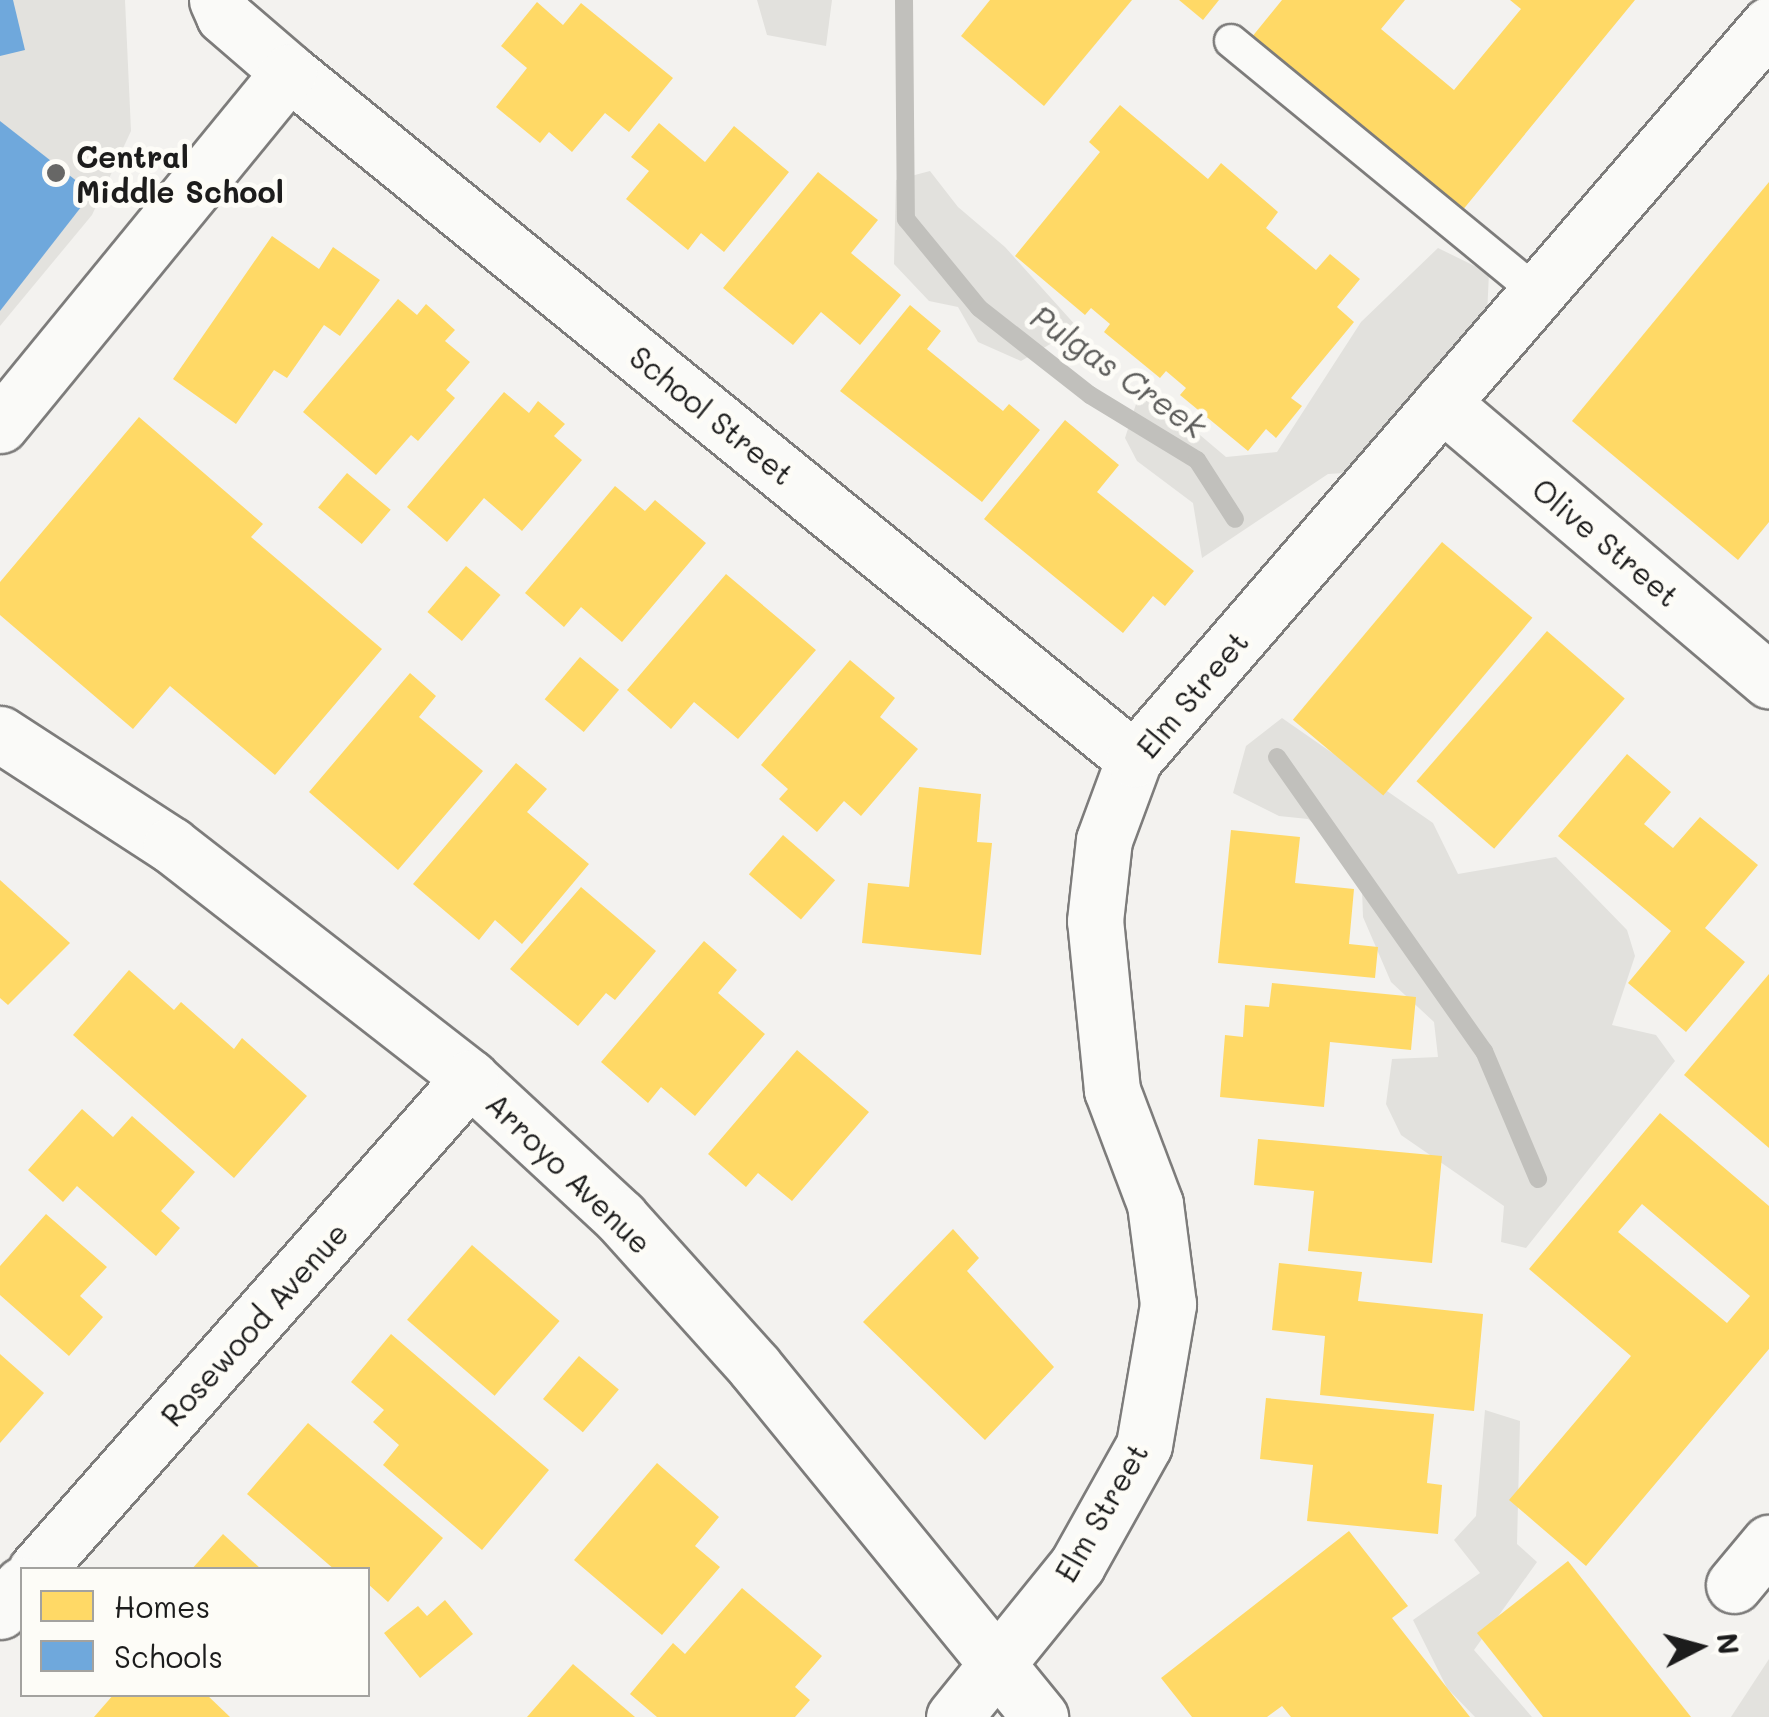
<!DOCTYPE html>
<style>
body{margin:0}
#map{position:relative;width:1769px;height:1717px;overflow:hidden;background:#f3f2ef;font-family:Mali,sans-serif}
div>[style]{position:absolute}
.built>*{inset:0;background:#e3e2de}
.green>*{inset:0;background:#e2e1dd}
.homes>*{inset:0;background:#ffd966;transform-origin:0 0}
.schools>*{inset:0;background:#6fa8dc}
.stream>*{height:18px;margin:-9px;padding:0 9px;transform-origin:9px;border-radius:9px;background:#c1c0bc}
.roads{filter:drop-shadow(2px 0 #7d7c7b) drop-shadow(-2px 0 #7d7c7b) drop-shadow(0 2px #7d7c7b) drop-shadow(0 -2px #7d7c7b)}
.service>*{height:32px;margin:-16px;padding:0 16px;transform-origin:16px;border-radius:16px;background:#fafaf8}
.minor>*{height:55px;margin:-27.5px;padding:0 27.5px;transform-origin:27.5px;border-radius:27.5px;background:#fafaf8}
.dots>*{width:28px;height:28px;translate:-50% -50%;box-sizing:border-box;border:5px solid #fdfcf7;border-radius:50%}
span{translate:-50% -50%;white-space:nowrap;text-align:center;line-height:1.15;-webkit-text-stroke:10px #fdfcf7;paint-order:stroke}
.poi-label{font-size:30px;color:#1c1c1c;font-weight:700}
.left{translate:0 -50%;text-align:left}
.street-label{font-size:30px;color:#1c1c1c}
.water-label{font-size:32px;color:#5c5c5a;font-style:italic}
.legend{position:absolute;left:20px;top:1567px;width:350px;height:130px;box-sizing:border-box;background:#fdfcf7;border:2px solid #a3a29f;margin:0;padding:12px 18px;list-style:none;font-size:30px;color:#1c1c1c}
.legend li{display:flex;align-items:center;gap:20px;height:50px}
.legend b{width:50px;border:2px solid #a3a29f}
.north{position:absolute;left:1649px;top:1597px;width:100px;height:100px;-webkit-text-stroke:8px #fdfcf7;paint-order:stroke;rotate:84deg;font-size:28px;font-weight:700;line-height:40px;text-align:center;color:#1c1c1c}
.north::after{content:'';display:block;margin:auto;width:35px;height:45px;background:#1c1c1c;clip-path:polygon(50% 0,100% 100%,50% 72%,0 100%)}
</style>
<div id="map">
<div class="built">
<i style="clip-path:polygon(0 0,125px 0,131px 131px,92px 215px,0 326px)"></i>
<i style="clip-path:polygon(1769px 1659px,1769px 1717px,1731px 1717px)"></i>
</div>
<div class="green">
<i style="clip-path:polygon(757px 0,832px 0,826px 46px,767px 35px)"></i>
<i style="clip-path:polygon(930px 171px,958px 207px,1005px 247px,1078px 328px,1021px 361px,978px 342px,958px 307px,929px 301px,894px 264px,896px 180px)"></i>
<i style="clip-path:polygon(1438px 248px,1489px 273px,1487px 315px,1361px 472px,1328px 474px,1202px 558px,1193px 503px,1137px 461px,1125px 438px,1137px 401px,1148px 391px,1226px 457px,1277px 452px,1361px 322px)"></i>
<i style="clip-path:polygon(1282px 718px,1433px 823px,1458px 874px,1556px 857px,1627px 930px,1635px 956px,1612px 1025px,1656px 1035px,1675px 1061px,1526px 1248px,1501px 1242px,1504px 1206px,1401px 1135px,1386px 1104px,1392px 1059px,1438px 1057px,1434px 1022px,1391px 982px,1363px 917px,1361px 862px,1308px 819px,1279px 816px,1233px 793px,1246px 746px)"></i>
<i style="clip-path:polygon(1485px 1410px,1520px 1421px,1517px 1544px,1537px 1562px,1474px 1650px,1532px 1717px,1475px 1717px,1447px 1688px,1413px 1620px,1480px 1573px,1454px 1540px,1476px 1516px)"></i>
</div>
<div class="homes">
<i style="clip-path:polygon(990px 0,1132px 0,1044px 106px,961px 36px)"></i>
<i style="clip-path:polygon(1179px 0,1219px 0,1203px 20px)"></i>
<i style="clip-path:polygon(1282px 0,1405px 0,1381px 29px,1454px 90px,1521px 9px,1510px 0,1635px 0,1457px 217px,1247px 43px)"></i>
<i style="clip-path:polygon(537px 2px,563px 25px,581px 3px,673px 78px,629px 132px,605px 113px,572px 152px,549px 132px,540px 143px,496px 107px,527px 68px,501px 46px)"></i>
<i style="clip-path:polygon(1120px 105px,1208px 179px,1221px 163px,1278px 212px,1266px 228px,1316px 270px,1330px 254px,1360px 279px,1337px 307px,1354px 322px,1291px 398px,1302px 406px,1276px 438px,1266px 429px,1248px 451px,1180px 395px,1186px 388px,1166px 371px,1160px 378px,1104px 332px,1110px 324px,1091px 308px,1085px 315px,1015px 256px,1100px 152px,1089px 142px)"></i>
<i style="clip-path:polygon(659px 123px,705px 162px,734px 126px,789px 172px,724px 252px,701px 233px,688px 250px,626px 199px,649px 171px,631px 157px)"></i>
<i style="clip-path:polygon(818px 172px,878px 220px,851px 253px,901px 295px,860px 345px,821px 312px,793px 345px,723px 288px)"></i>
<i style="clip-path:polygon(1769px 182px,1769px 522px,1738px 560px,1572px 421px)"></i>
<i style="clip-path:polygon(272px 236px,319px 269px,333px 247px,380px 280px,340px 336px,324px 325px,287px 378px,274px 370px,236px 424px,173px 379px)"></i>
<i style="clip-path:polygon(398px 299px,417px 315px,426px 304px,455px 330px,445px 341px,470px 362px,446px 390px,455px 398px,418px 441px,411px 435px,376px 475px,303px 412px)"></i>
<i style="clip-path:polygon(910px 305px,941px 331px,927px 349px,1003px 411px,1009px 404px,1040px 430px,982px 502px,840px 391px)"></i>
<i style="clip-path:polygon(504px 392px,529px 413px,538px 401px,565px 424px,554px 436px,582px 460px,522px 531px,484px 498px,447px 542px,407px 507px)"></i>
<i style="clip-path:polygon(139px 417px,263px 524px,251px 537px,382px 649px,275px 775px,170px 686px,133px 729px,0 615px,0 582px)"></i>
<i style="clip-path:polygon(1065px 420px,1119px 465px,1097px 492px,1194px 571px,1165px 606px,1153px 596px,1123px 633px,984px 519px)"></i>
<i style="left:347px;top:473px;width:57px;height:45px;rotate:40deg"></i>
<i style="clip-path:polygon(615px 486px,645px 511px,655px 500px,706px 543px,622px 642px,581px 607px,564px 627px,525px 593px)"></i>
<i style="left:1442px;top:542px;width:118px;height:232px;rotate:40deg"></i>
<i style="left:466px;top:566px;width:45px;height:60px;rotate:40deg"></i>
<i style="clip-path:polygon(726px 574px,816px 650px,738px 739px,694px 702px,671px 729px,627px 690px)"></i>
<i style="left:1547px;top:631px;width:103px;height:199px;rotate:41deg"></i>
<i style="left:580px;top:657px;width:51px;height:55px;rotate:40deg"></i>
<i style="clip-path:polygon(850px 660px,895px 698px,880px 717px,918px 749px,861px 816px,844px 801px,817px 832px,779px 799px,788px 789px,761px 765px)"></i>
<i style="clip-path:polygon(410px 673px,436px 696px,419px 717px,483px 771px,398px 870px,309px 792px)"></i>
<i style="clip-path:polygon(1627px 754px,1671px 792px,1644px 824px,1673px 848px,1700px 817px,1758px 865px,1705px 928px,1745px 962px,1686px 1032px,1628px 983px,1671px 931px,1558px 836px)"></i>
<i style="clip-path:polygon(516px 763px,547px 789px,527px 812px,589px 864px,522px 944px,495px 920px,479px 940px,413px 884px)"></i>
<i style="clip-path:polygon(919px 787px,981px 794px,977px 842px,992px 843px,981px 955px,862px 943px,868px 883px,909px 887px)"></i>
<i style="clip-path:polygon(1231px 830px,1300px 837px,1295px 883px,1354px 889px,1349px 944px,1378px 947px,1375px 978px,1218px 963px)"></i>
<i style="left:783px;top:835px;width:69px;height:52px;rotate:41deg"></i>
<i style="clip-path:polygon(0 880px,70px 943px,8px 1005px,0 998px)"></i>
<i style="clip-path:polygon(581px 887px,656px 951px,615px 1000px,606px 993px,578px 1026px,510px 969px)"></i>
<i style="clip-path:polygon(704px 941px,737px 970px,718px 993px,765px 1034px,695px 1116px,661px 1087px,648px 1103px,601px 1062px)"></i>
<i style="clip-path:polygon(129px 970px,174px 1010px,181px 1002px,234px 1049px,242px 1038px,307px 1096px,234px 1178px,73px 1035px)"></i>
<i style="clip-path:polygon(1769px 974px,1769px 1148px,1684px 1075px)"></i>
<i style="clip-path:polygon(1272px 983px,1416px 997px,1411px 1050px,1330px 1042px,1324px 1107px,1220px 1097px,1225px 1035px,1243px 1037px,1245px 1005px,1269px 1007px)"></i>
<i style="clip-path:polygon(797px 1050px,869px 1112px,792px 1201px,758px 1173px,746px 1187px,708px 1154px)"></i>
<i style="clip-path:polygon(82px 1109px,113px 1137px,132px 1116px,195px 1172px,161px 1211px,180px 1228px,156px 1256px,77px 1186px,63px 1202px,28px 1170px)"></i>
<i style="clip-path:polygon(evenodd,1660px 1113px,1769px 1206px,1769px 1349px,1586px 1566px,1509px 1500px,1631px 1356px,1529px 1269px,1660px 1113px,1642px 1204px,1750px 1296px,1727px 1323px,1618px 1232px,1642px 1204px)"></i>
<i style="clip-path:polygon(1258px 1139px,1442px 1156px,1432px 1263px,1308px 1251px,1314px 1191px,1254px 1185px)"></i>
<i style="clip-path:polygon(46px 1214px,107px 1267px,80px 1296px,103px 1317px,69px 1356px,0 1295px,0 1266px)"></i>
<i style="clip-path:polygon(953px 1229px,979px 1258px,967px 1271px,1054px 1367px,985px 1440px,863px 1322px)"></i>
<i style="left:472px;top:1245px;width:116px;height:99px;rotate:41deg"></i>
<i style="clip-path:polygon(1279px 1263px,1362px 1272px,1358px 1301px,1483px 1314px,1474px 1411px,1320px 1395px,1325px 1336px,1272px 1330px)"></i>
<i style="clip-path:polygon(391px 1334px,549px 1470px,482px 1550px,383px 1465px,399px 1445px,373px 1422px,384px 1410px,351px 1382px)"></i>
<i style="clip-path:polygon(0 1354px,44px 1393px,0 1443px)"></i>
<i style="left:579px;top:1356px;width:52px;height:56px;rotate:40deg"></i>
<i style="clip-path:polygon(1266px 1398px,1434px 1414px,1427px 1483px,1442px 1485px,1438px 1534px,1307px 1521px,1313px 1465px,1260px 1459px)"></i>
<i style="clip-path:polygon(308px 1423px,443px 1538px,388px 1602px,368px 1584px,368px 1570px,335px 1570px,247px 1494px)"></i>
<i style="clip-path:polygon(657px 1463px,719px 1517px,695px 1546px,720px 1567px,662px 1635px,574px 1560px)"></i>
<i style="clip-path:polygon(1349px 1531px,1408px 1606px,1392px 1618px,1470px 1717px,1291px 1717px,1282px 1706px,1267px 1717px,1192px 1717px,1161px 1678px)"></i>
<i style="clip-path:polygon(223px 1534px,262px 1570px,191px 1570px)"></i>
<i style="clip-path:polygon(1568px 1561px,1691px 1717px,1543px 1717px,1477px 1633px)"></i>
<i style="clip-path:polygon(742px 1588px,822px 1656px,795px 1687px,810px 1700px,795px 1717px,657px 1717px,630px 1694px,673px 1643px,685px 1654px)"></i>
<i style="clip-path:polygon(445px 1600px,473px 1634px,420px 1678px,384px 1633px,418px 1606px,427px 1616px)"></i>
<i style="clip-path:polygon(573px 1664px,635px 1717px,527px 1717px)"></i>
<i style="clip-path:polygon(114px 1694px,206px 1694px,230px 1717px,94px 1717px)"></i>
</div>
<div class="schools">
<i style="clip-path:polygon(0 0,13px 0,25px 50px,0 56px)"></i>
<i style="clip-path:polygon(0 121px,92px 193px,0 311px)"></i>
</div>
<div class="stream">
<i style="left:904px;top:0;width:219px;rotate:89.5deg"></i>
<i style="left:906px;top:219px;width:115px;rotate:50.6deg"></i>
<i style="left:979px;top:308px;width:141px;rotate:38.1deg"></i>
<i style="left:1090px;top:395px;width:125px;rotate:31.3deg"></i>
<i style="left:1197px;top:460px;width:70px;rotate:57.2deg"></i>
<i style="left:1277px;top:757px;width:360px;rotate:54.9deg"></i>
<i style="left:1484px;top:1051px;width:139px;rotate:67.1deg"></i>
</div>
<div class="roads">
<div class="service">
<i style="left:1231px;top:41px;width:397px;rotate:39.4deg"></i>
</div>
<div class="minor">
<i style="left:217px;top:0;width:17px;rotate:66deg"></i>
<i style="left:224px;top:16px;width:86px;rotate:40.7deg"></i>
<i style="left:289px;top:72px;width:1089px;rotate:39.11deg"></i>
<i style="left:1442px;top:403px;width:429px;rotate:40.3deg"></i>
<i style="left:0;top:425px;width:456px;rotate:-50.7deg"></i>
<i style="left:0;top:734px;width:204px;rotate:33deg"></i>
<i style="left:171px;top:845px;width:379px;rotate:37.9deg"></i>
<i style="left:470px;top:1078px;width:205px;rotate:42.8deg"></i>
<i style="left:620px;top:1217px;width:200px;rotate:48deg"></i>
<i style="left:754px;top:1366px;width:453px;rotate:50.8deg"></i>
<i style="left:36px;top:1570px;width:656px;rotate:-48.58deg"></i>
<i style="left:1734px;top:1585px;width:55px;rotate:-50.2deg"></i>
<i style="left:0;top:1611px;width:34px;rotate:-50deg"></i>
<i style="left:954px;top:1717px;width:196px;rotate:-51deg"></i>
<i style="left:1077px;top:1565px;width:137px;rotate:-60.8deg"></i>
<i style="left:1144px;top:1445px;width:143px;rotate:-80.3deg"></i>
<i style="left:1168px;top:1304px;width:101px;rotate:-97.4deg"></i>
<i style="left:1155px;top:1204px;width:122px;rotate:-110.7deg"></i>
<i style="left:1112px;top:1090px;width:170px;rotate:-95.7deg"></i>
<i style="left:1095px;top:921px;width:81px;rotate:-83.7deg"></i>
<i style="left:1104px;top:840px;width:86px;rotate:-69.7deg"></i>
<i style="left:1134px;top:759px;width:971px;rotate:-49.14deg"></i>
</div>
</div>
<div class="dots">
<i style="left:56px;top:173px;background:#676766"></i>
</div>
<div class="poi-label">
<span class="left" style="left:76px;top:173px">Central<br>Middle School</span>
</div>
<div class="street-label">
<span style="left:712px;top:415px;rotate:39deg">School Street</span>
<span style="left:1606px;top:542px;rotate:40deg">Olive Street</span>
<span style="left:1192px;top:694px;rotate:-50deg">Elm Street</span>
<span style="left:569px;top:1173px;rotate:44deg">Arroyo Avenue</span>
<span style="left:254px;top:1324px;rotate:-48deg">Rosewood Avenue</span>
<span style="left:1101px;top:1512px;rotate:-60deg">Elm Street</span>
</div>
<div class="water-label">
<span style="left:1119px;top:371px;rotate:35deg">Pulgas Creek</span>
</div>
<ul class="legend">
<li><b style="height:28px;background:#ffd966"></b>Homes</li>
<li><b style="height:28px;background:#6fa8dc"></b>Schools</li>
</ul>
<div class="north">N</div>
</div>
